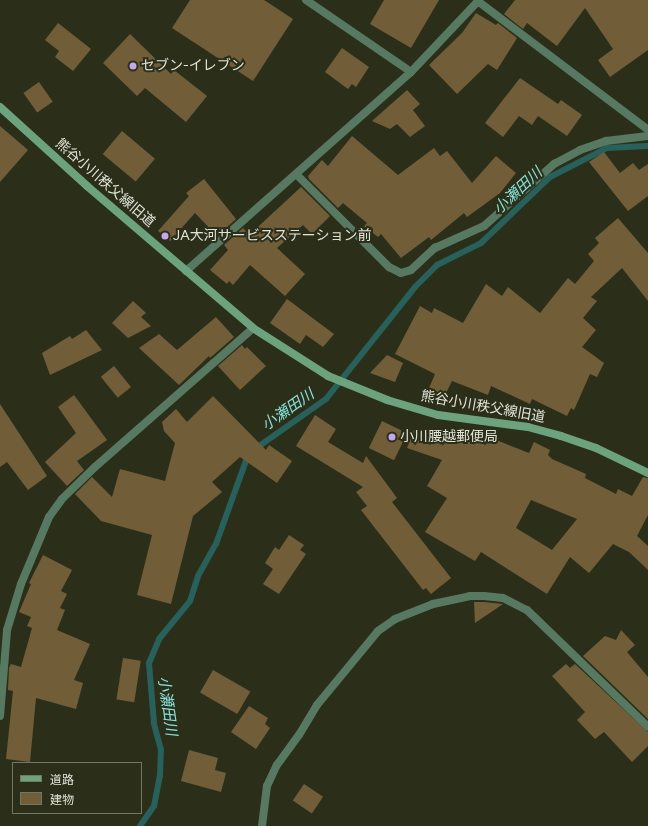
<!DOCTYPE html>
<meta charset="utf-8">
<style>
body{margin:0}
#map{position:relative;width:648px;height:826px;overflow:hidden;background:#2b2f1a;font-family:Figtree,"Noto Sans JP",sans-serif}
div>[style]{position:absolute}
.stream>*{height:6px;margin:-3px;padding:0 3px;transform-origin:3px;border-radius:3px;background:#28605b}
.building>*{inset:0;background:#715e39;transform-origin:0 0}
.street>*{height:8px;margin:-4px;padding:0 4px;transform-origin:4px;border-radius:4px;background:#577961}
.secondary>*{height:8px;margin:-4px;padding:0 4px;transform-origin:4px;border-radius:4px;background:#6ca37e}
.dots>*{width:11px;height:11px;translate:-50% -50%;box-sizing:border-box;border:2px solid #2b2f1a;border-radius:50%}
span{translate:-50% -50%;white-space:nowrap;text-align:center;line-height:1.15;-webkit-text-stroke:4px #2b2f1a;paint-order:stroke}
.poi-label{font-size:14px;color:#e0e3d6}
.left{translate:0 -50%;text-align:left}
.street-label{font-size:14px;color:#e0e3d6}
.water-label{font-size:15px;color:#87e3db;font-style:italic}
.legend{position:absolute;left:12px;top:762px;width:130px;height:52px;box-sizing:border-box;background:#2b2f1a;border:1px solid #737765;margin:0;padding:5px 7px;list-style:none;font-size:12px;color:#e0e3d6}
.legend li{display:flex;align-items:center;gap:8px;height:20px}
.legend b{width:20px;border:1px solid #737765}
</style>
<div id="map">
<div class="stream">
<i style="left:255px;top:449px;width:87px;rotate:-35.2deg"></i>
<i style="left:326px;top:399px;width:143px;rotate:-51.5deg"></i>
<i style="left:415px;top:287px;width:31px;rotate:-45deg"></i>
<i style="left:437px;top:265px;width:49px;rotate:-26.6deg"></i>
<i style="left:481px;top:243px;width:95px;rotate:-43.7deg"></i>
<i style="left:550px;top:177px;width:64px;rotate:-27deg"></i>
<i style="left:607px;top:148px;width:40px;rotate:-2.9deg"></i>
<i style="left:140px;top:826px;width:24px;rotate:-55deg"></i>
<i style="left:154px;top:806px;width:31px;rotate:-79deg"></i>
<i style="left:160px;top:776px;width:26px;rotate:-88deg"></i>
<i style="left:161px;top:750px;width:28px;rotate:-105deg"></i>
<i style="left:154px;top:723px;width:60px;rotate:-94.8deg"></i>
<i style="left:149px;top:663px;width:26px;rotate:-67deg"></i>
<i style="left:159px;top:639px;width:49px;rotate:-50.8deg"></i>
<i style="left:190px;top:601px;width:26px;rotate:-72deg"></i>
<i style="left:198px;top:576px;width:37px;rotate:-61deg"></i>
<i style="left:216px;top:544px;width:95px;rotate:-70.2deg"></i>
</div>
<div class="building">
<i style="clip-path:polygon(190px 0,264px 0,293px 19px,253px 81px,172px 28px)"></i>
<i style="clip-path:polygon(384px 0,439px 0,411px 48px,370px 24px)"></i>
<i style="clip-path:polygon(515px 0,648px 0,648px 50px,610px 77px,598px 60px,613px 49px,585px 8px,557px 46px,527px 23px,523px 29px,504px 14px)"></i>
<i style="clip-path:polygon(476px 13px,496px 25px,498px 23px,517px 38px,497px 70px,488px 64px,457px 94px,429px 65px,462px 33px)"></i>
<i style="clip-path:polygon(58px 23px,91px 49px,73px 71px,55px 57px,59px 51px,45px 40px)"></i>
<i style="clip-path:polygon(130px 34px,171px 74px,174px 70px,207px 96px,186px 122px,145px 88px,137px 96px,103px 63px)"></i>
<i style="clip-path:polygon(342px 48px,369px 67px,356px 87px,352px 84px,348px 89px,325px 72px)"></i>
<i style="clip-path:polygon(520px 78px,558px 104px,561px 100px,582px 115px,567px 136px,538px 116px,532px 125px,519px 116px,503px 137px,485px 123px)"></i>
<i style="left:39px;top:82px;width:24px;height:19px;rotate:55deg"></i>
<i style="clip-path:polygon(407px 90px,420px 104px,413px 110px,425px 126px,410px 137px,397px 124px,390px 129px,372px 121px)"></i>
<i style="clip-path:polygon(0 126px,28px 150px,0 182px)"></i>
<i style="left:122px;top:131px;width:43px;height:30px;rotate:40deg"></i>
<i style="clip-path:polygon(352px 136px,398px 175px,434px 148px,440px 156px,447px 151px,472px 183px,496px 156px,516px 173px,500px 193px,467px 217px,464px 213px,431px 240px,429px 237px,401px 258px,381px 234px,378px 237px,364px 226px,367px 223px,343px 203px,338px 208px,309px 179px,308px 176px,322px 160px,328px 166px)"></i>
<i style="clip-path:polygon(604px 152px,620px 173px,633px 163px,639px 170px,648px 164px,648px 196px,628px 211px,589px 162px)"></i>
<i style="clip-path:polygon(204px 179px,236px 219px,217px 236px,195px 213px,170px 241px,158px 231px,189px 196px,186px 193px)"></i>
<i style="clip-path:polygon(301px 187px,330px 216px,312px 234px,303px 225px,277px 248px,305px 274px,285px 296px,250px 265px,233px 285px,229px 281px,227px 284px,210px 270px,228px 250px,224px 245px,243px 228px,249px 235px)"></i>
<i style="clip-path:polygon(618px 218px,648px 253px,648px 301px,622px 268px,591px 297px,597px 301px,583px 318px,596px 330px,582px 347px,604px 363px,597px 377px,590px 374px,574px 410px,571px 408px,567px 416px,532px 399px,530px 404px,491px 386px,488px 395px,452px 381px,445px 395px,429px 388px,435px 374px,395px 354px,420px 306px,432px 313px,434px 308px,463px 323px,486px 284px,502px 296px,508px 287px,540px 313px,568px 278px,575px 284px,594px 261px,588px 254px,599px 243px,595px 238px)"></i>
<i style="clip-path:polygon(287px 299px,334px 334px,323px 347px,306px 335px,300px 344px,270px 323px)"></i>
<i style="clip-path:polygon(133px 301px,146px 313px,141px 317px,151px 326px,128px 338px,112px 323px)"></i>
<i style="clip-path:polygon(216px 317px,234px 337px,210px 358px,209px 356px,179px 385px,139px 348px,159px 334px,177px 350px)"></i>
<i style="clip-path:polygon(86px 330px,102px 350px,50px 375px,42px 353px,70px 336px,72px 339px)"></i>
<i style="clip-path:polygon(242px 345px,245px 349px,247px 347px,266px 366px,240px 390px,218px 366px)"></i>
<i style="clip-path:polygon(387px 355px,403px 363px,395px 382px,370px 373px)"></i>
<i style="left:114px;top:366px;width:27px;height:17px;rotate:51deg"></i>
<i style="clip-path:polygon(74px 395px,107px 440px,77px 461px,84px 470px,67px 486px,45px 462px,76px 433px,58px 407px)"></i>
<i style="clip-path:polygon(213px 396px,266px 450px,269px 445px,292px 461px,277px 483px,240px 457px,212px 482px,222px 492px,193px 516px,171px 604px,137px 595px,152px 535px,101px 521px,75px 494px,92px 477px,112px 497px,120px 469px,165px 481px,175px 443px,164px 431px,162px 422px,176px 409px,187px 422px)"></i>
<i style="clip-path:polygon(0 404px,47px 476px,28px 490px,7px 462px,0 467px)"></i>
<i style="clip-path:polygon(315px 415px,336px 429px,328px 442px,363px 463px,366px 456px,397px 498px,392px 502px,451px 578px,431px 594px,426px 588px,423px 590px,361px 510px,367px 506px,356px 492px,363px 487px,296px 446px)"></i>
<i style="left:382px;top:421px;width:28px;height:30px;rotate:26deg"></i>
<i style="clip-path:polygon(evenodd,432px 428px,472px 443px,476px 432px,529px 453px,534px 442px,550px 450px,548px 455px,552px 459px,586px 474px,585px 478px,616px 494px,618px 489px,632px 496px,643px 477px,648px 478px,648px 515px,637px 536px,648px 546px,648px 570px,629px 552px,613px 544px,589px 573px,570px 557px,547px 594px,481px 552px,475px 561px,425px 532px,447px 498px,427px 486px,442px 460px,407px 448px,414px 430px,429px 436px,432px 428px,531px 500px,577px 519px,552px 550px,516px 528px,531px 500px)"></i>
<i style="clip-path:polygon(289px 535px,304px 545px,300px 550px,306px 554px,279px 594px,263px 584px,273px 569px,265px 563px,275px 547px,279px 550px)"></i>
<i style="clip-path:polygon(43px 555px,72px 570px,61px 591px,67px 594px,60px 608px,65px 610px,57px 630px,90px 644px,74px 680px,83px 683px,76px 709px,36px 698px,30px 762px,6px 759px,13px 691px,8px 690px,9px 668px,11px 664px,21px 667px,32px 628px,27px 626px,31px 617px,19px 612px,31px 584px,29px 583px)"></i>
<i style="clip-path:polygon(474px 602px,484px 602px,503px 604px,475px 623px)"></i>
<i style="clip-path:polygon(621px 630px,635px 645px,627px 652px,648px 677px,648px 719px,583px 656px,605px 636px,616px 640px)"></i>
<i style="left:123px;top:658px;width:18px;height:42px;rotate:9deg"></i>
<i style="clip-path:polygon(566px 664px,570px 668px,575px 664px,648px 732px,648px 746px,632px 762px,604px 732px,595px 739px,577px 720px,585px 712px,552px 676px)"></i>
<i style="left:213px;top:670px;width:43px;height:26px;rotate:30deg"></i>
<i style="clip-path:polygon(249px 706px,268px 718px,265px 724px,270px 728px,256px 749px,231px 732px)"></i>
<i style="clip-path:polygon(189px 750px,218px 758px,215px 770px,226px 773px,221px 792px,181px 781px)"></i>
<i style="left:304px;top:784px;width:23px;height:20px;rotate:34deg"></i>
</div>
<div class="street">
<i style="left:306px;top:0;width:127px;rotate:34.4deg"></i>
<i style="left:479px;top:2px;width:212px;rotate:37.1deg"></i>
<i style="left:296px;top:174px;width:132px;rotate:45deg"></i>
<i style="left:389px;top:267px;width:13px;rotate:27deg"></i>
<i style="left:401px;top:273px;width:10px;rotate:-17deg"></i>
<i style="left:411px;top:270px;width:33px;rotate:-43deg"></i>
<i style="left:435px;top:248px;width:54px;rotate:-24.2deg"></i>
<i style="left:484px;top:226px;width:94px;rotate:-41.5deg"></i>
<i style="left:554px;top:164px;width:30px;rotate:-28deg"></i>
<i style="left:580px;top:150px;width:28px;rotate:-19deg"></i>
<i style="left:606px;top:141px;width:42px;rotate:-6.8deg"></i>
<i style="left:186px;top:271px;width:300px;rotate:-41.5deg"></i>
<i style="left:411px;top:72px;width:99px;rotate:-46.6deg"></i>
<i style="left:0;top:716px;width:86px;rotate:-85.3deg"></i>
<i style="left:7px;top:630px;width:48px;rotate:-73.1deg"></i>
<i style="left:21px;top:584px;width:73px;rotate:-67.3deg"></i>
<i style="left:49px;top:517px;width:22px;rotate:-54deg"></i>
<i style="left:62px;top:499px;width:46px;rotate:-44.1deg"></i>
<i style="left:95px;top:467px;width:210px;rotate:-41.3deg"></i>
<i style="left:262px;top:826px;width:40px;rotate:-82.9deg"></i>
<i style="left:267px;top:786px;width:23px;rotate:-65deg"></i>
<i style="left:277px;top:765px;width:37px;rotate:-54deg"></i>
<i style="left:299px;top:735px;width:35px;rotate:-59deg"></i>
<i style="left:317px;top:705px;width:96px;rotate:-50.5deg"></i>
<i style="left:378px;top:631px;width:21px;rotate:-35deg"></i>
<i style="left:395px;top:619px;width:41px;rotate:-21.5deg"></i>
<i style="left:433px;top:604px;width:38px;rotate:-12deg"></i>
<i style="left:470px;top:596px;width:14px"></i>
<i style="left:484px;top:596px;width:19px;rotate:6deg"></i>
<i style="left:503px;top:598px;width:27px;rotate:27deg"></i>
<i style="left:527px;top:610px;width:168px;rotate:44deg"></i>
</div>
<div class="secondary">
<i style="left:0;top:107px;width:118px;rotate:42.2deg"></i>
<i style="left:87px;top:186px;width:218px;rotate:40.5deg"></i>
<i style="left:253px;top:328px;width:89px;rotate:32.6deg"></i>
<i style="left:328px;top:376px;width:64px;rotate:22.1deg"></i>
<i style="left:387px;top:400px;width:53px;rotate:16.4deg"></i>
<i style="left:438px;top:415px;width:91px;rotate:7.6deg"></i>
<i style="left:528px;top:427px;width:34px;rotate:15deg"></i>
<i style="left:561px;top:436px;width:37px;rotate:19deg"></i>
<i style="left:596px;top:448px;width:58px;rotate:25.7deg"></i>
</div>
<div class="dots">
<i style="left:133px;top:66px;background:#c6a6f0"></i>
<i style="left:165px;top:236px;background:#c6a6f0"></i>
<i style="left:392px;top:437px;background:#c6a6f0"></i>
</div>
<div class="poi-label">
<span class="left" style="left:141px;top:66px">セブン-イレブン</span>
<span class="left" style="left:173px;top:236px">JA大河サービスステーション前</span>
<span class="left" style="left:400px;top:437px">小川腰越郵便局</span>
</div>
<div class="street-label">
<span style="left:105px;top:183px;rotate:41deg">熊谷小川秩父線旧道</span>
<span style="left:483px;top:407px;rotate:10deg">熊谷小川秩父線旧道</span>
</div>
<div class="water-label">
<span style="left:518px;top:191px;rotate:-43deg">小瀬田川</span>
<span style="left:288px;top:410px;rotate:-35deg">小瀬田川</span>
<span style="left:167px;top:706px;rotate:82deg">小瀬田川</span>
</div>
<ul class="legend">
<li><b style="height:5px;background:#6ca37e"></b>道路</li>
<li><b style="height:11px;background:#715e39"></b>建物</li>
</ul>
</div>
